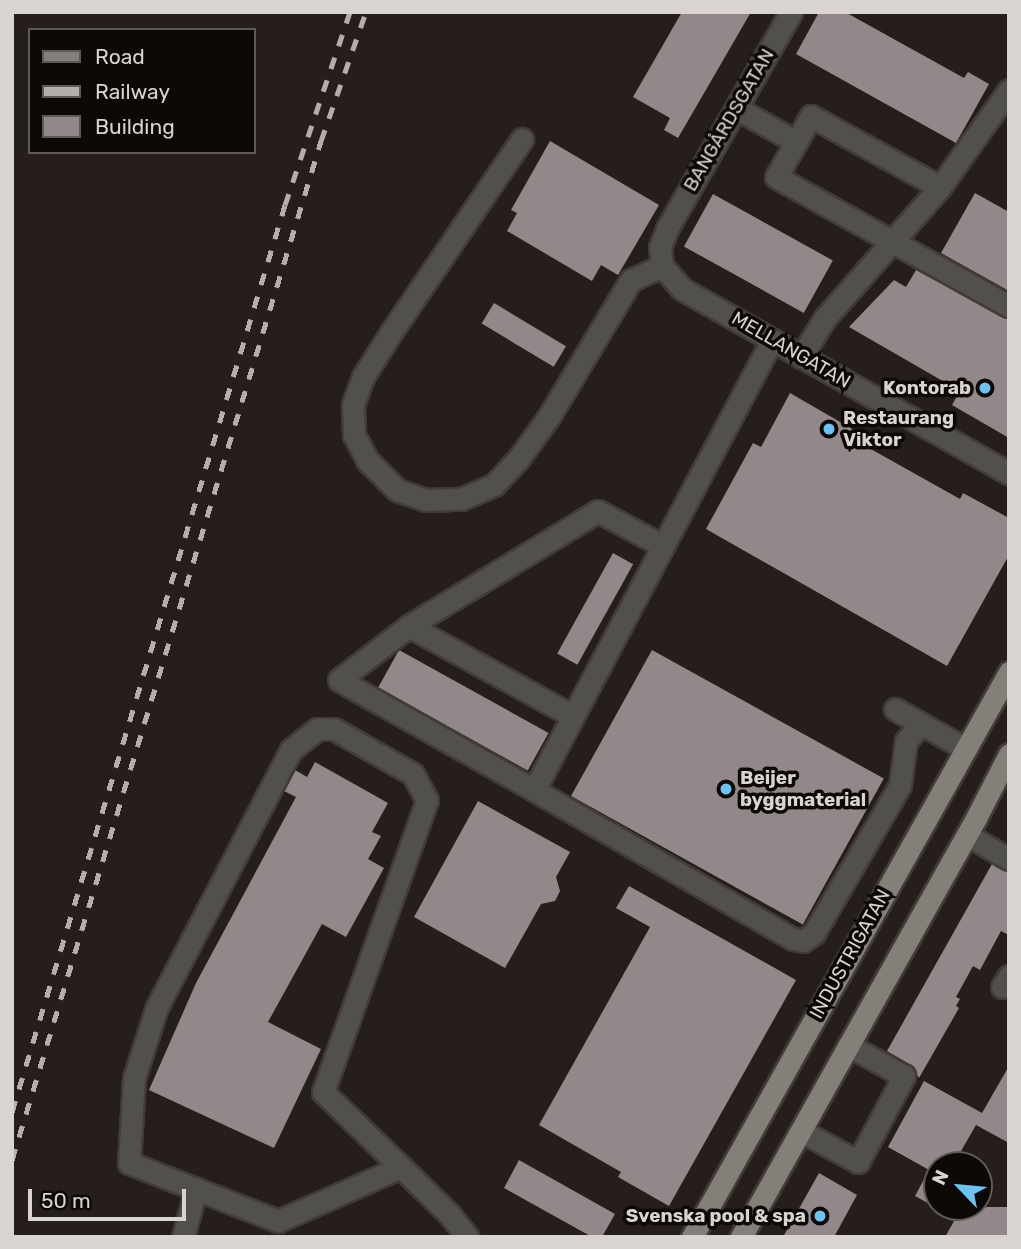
<!DOCTYPE html>
<meta charset="utf-8">
<style>
body{margin:0}
#map{position:relative;width:1021px;height:1249px;overflow:hidden;background:#251e1b;font-family:Rubik,sans-serif}
div>[style]{position:absolute}
.building>*{inset:0;background:#938889;transform-origin:0 0}
.roads{filter:drop-shadow(2px 0 #423b38) drop-shadow(-2px 0 #423b38) drop-shadow(0 2px #423b38) drop-shadow(0 -2px #423b38)}
.minor>*{height:21px;margin:-10.5px;padding:0 10.5px;transform-origin:10.5px;border-radius:10.5px;background:#52504d}
.major>*{height:21px;margin:-10.5px;padding:0 10.5px;transform-origin:10.5px;border-radius:10.5px;background:#848079}
.rail>*{height:5px;margin-top:-2.5px;transform-origin:0;background:repeating-linear-gradient(90deg,#b4aeac 0 12px,transparent 0 24px)}
.dots>*{width:19px;height:19px;translate:-50% -50%;box-sizing:border-box;border:4px solid #0c0907;border-radius:50%}
span{translate:-50% -50%;white-space:nowrap;text-align:center;line-height:1.15;-webkit-text-stroke:7px #0c0907;paint-order:stroke}
.street-label{font-size:19px;color:#d9d4d2}
.poi-label{font-size:19px;color:#d9d4d2;font-weight:700}
.right{translate:-100% -50%;text-align:right}
.left{translate:0 -50%;text-align:left}
.frame{position:absolute;inset:0;border:14px solid #d9d4d2;pointer-events:none}
.legend{position:absolute;left:28px;top:28px;width:228px;height:126px;box-sizing:border-box;background:#0c0907;border:2px solid #5e5a58;margin:0;padding:9px 12px;list-style:none;font-size:21px;color:#d9d4d2}
.legend li{display:flex;align-items:center;gap:14px;height:35px}
.legend b{width:35px;border:2px solid #5e5a58}
.north{position:absolute;left:923px;top:1151px;width:70px;height:70px;box-sizing:border-box;background:#0c0907;border:2px solid #5e5a58;border-radius:50%;rotate:296deg;font-size:19px;font-weight:700;line-height:28px;text-align:center;color:#d9d4d2}
.north::after{content:'';display:block;margin:auto;width:24px;height:32px;background:#6cc3f2;clip-path:polygon(50% 0,100% 100%,50% 72%,0 100%)}
.scale{position:absolute;left:28px;top:1189px;width:158px;height:32px;box-sizing:border-box;border:4px solid #d9d4d2;border-top:0;padding-left:9px;font-size:21px;line-height:24px;white-space:nowrap;color:#d9d4d2;-webkit-text-stroke:5px #0c0907;paint-order:stroke}
</style>
<div id="map">
<div class="building">
<i style="clip-path:polygon(682px 12px,751px 12px,678px 138px,664px 130px,670px 118px,633px 97px)"></i>
<i style="clip-path:polygon(819px 12px,845px 12px,964px 78px,968px 72px,989px 84px,956px 143px,796px 54px)"></i>
<i style="clip-path:polygon(550px 141px,659px 205px,618px 275px,601px 265px,592px 281px,507px 231px,517px 213px,511px 210px)"></i>
<i style="clip-path:polygon(975px 193px,1009px 212px,1009px 291px,941px 253px)"></i>
<i style="left:713px;top:194px;width:137px;height:60px;rotate:29deg"></i>
<i style="clip-path:polygon(916px 270px,1009px 319px,1009px 438px,952px 405px,960px 391px,849px 327px,894px 280px,906px 287px)"></i>
<i style="left:494px;top:303px;width:84px;height:24px;rotate:31deg"></i>
<i style="clip-path:polygon(790px 393px,873px 441px,869px 448px,960px 499px,963px 493px,1009px 518px,1009px 555px,947px 666px,706px 529px,753px 443px,761px 447px)"></i>
<i style="left:613px;top:553px;width:23px;height:115px;rotate:29deg"></i>
<i style="left:399px;top:650px;width:171px;height:43px;rotate:29deg"></i>
<i style="left:652px;top:650px;width:265px;height:167px;rotate:29deg"></i>
<i style="clip-path:polygon(315px 762px,388px 803px,372px 832px,381px 836px,368px 859px,384px 868px,346px 937px,322px 924px,268px 1022px,321px 1049px,274px 1148px,149px 1090px,196px 983px,296px 797px,284px 791px,295px 770px,307px 777px)"></i>
<i style="clip-path:polygon(478px 801px,570px 852px,556px 877px,560px 891px,555px 901px,541px 904px,505px 968px,414px 917px)"></i>
<i style="clip-path:polygon(992px 864px,1009px 872px,1009px 935px,1001px 931px,980px 970px,973px 966px,956px 997px,960px 999px,956px 1006px,959px 1008px,919px 1078px,911px 1065px,887px 1051px)"></i>
<i style="clip-path:polygon(629px 886px,796px 980px,669px 1206px,618px 1177px,621px 1172px,539px 1125px,650px 927px,616px 908px)"></i>
<i style="clip-path:polygon(1009px 1066px,1009px 1143px,976px 1125px,953px 1165px,937px 1165px,937px 1208px,915px 1196px,929px 1170px,888px 1147px,924px 1081px,982px 1113px)"></i>
<i style="clip-path:polygon(519px 1160px,615px 1214px,602px 1237px,592px 1237px,504px 1188px)"></i>
<i style="clip-path:polygon(819px 1173px,857px 1195px,834px 1237px,783px 1237px)"></i>
<i style="clip-path:polygon(962px 1207px,1009px 1207px,1009px 1237px,945px 1237px)"></i>
</div>
<div class="roads">
<div class="minor">
<i style="left:791px;top:12px;width:248px;rotate:119.8deg"></i>
<i style="left:668px;top:227px;width:22px;rotate:112deg"></i>
<i style="left:660px;top:247px;width:19px;rotate:84deg"></i>
<i style="left:662px;top:266px;width:30px;rotate:49deg"></i>
<i style="left:682px;top:289px;width:375px;rotate:29.4deg"></i>
<i style="left:736px;top:108px;width:69px;rotate:29.5deg"></i>
<i style="left:522px;top:139px;width:232px;rotate:124.1deg"></i>
<i style="left:392px;top:331px;width:54px;rotate:122.2deg"></i>
<i style="left:363px;top:377px;width:30px;rotate:110deg"></i>
<i style="left:353px;top:405px;width:30px;rotate:88deg"></i>
<i style="left:354px;top:435px;width:30px;rotate:62deg"></i>
<i style="left:368px;top:461px;width:41px;rotate:45deg"></i>
<i style="left:397px;top:490px;width:31px;rotate:19deg"></i>
<i style="left:426px;top:500px;width:35px;rotate:-2deg"></i>
<i style="left:461px;top:499px;width:36px;rotate:-23deg"></i>
<i style="left:494px;top:485px;width:37px;rotate:-47deg"></i>
<i style="left:519px;top:458px;width:49px;rotate:-54.1deg"></i>
<i style="left:548px;top:418px;width:161px;rotate:-59deg"></i>
<i style="left:631px;top:280px;width:34px;rotate:-24deg"></i>
<i style="left:940px;top:187px;width:147px;rotate:-151.2deg"></i>
<i style="left:811px;top:116px;width:70px;rotate:119.8deg"></i>
<i style="left:776px;top:177px;width:266px;rotate:29deg"></i>
<i style="left:801px;top:357px;width:46px;rotate:-58.4deg"></i>
<i style="left:825px;top:318px;width:174px;rotate:-48.7deg"></i>
<i style="left:940px;top:187px;width:119px;rotate:-54.6deg"></i>
<i style="left:663px;top:546px;width:74px;rotate:-151.7deg"></i>
<i style="left:598px;top:511px;width:221px;rotate:148.7deg"></i>
<i style="left:409px;top:626px;width:88px;rotate:142.4deg"></i>
<i style="left:339px;top:680px;width:224px;rotate:29.4deg"></i>
<i style="left:534px;top:790px;width:509px;rotate:-62.13deg"></i>
<i style="left:409px;top:626px;width:187px;rotate:28.8deg"></i>
<i style="left:895px;top:709px;width:81px;rotate:29.4deg"></i>
<i style="left:534px;top:790px;width:299px;rotate:29.9deg"></i>
<i style="left:793px;top:939px;width:10px;rotate:11deg"></i>
<i style="left:803px;top:941px;width:14px;rotate:-36deg"></i>
<i style="left:814px;top:933px;width:171px;rotate:-59.8deg"></i>
<i style="left:900px;top:785px;width:44px;rotate:-82.2deg"></i>
<i style="left:906px;top:741px;width:23px;rotate:-49deg"></i>
<i style="left:967px;top:835px;width:48px;rotate:29.7deg"></i>
<i style="left:1002px;top:987px;width:13px;rotate:-58deg"></i>
<i style="left:801px;top:1131px;width:65px;rotate:28.5deg"></i>
<i style="left:858px;top:1162px;width:98px;rotate:-61.9deg"></i>
<i style="left:904px;top:1076px;width:64px;rotate:-151deg"></i>
<i style="left:401px;top:1167px;width:134px;rotate:156.3deg"></i>
<i style="left:278px;top:1221px;width:160px;rotate:-158.7deg"></i>
<i style="left:129px;top:1163px;width:85px;rotate:-86.6deg"></i>
<i style="left:134px;top:1078px;width:75px;rotate:-72.1deg"></i>
<i style="left:157px;top:1007px;width:290px;rotate:-62.5deg"></i>
<i style="left:291px;top:750px;width:33px;rotate:-39deg"></i>
<i style="left:317px;top:729px;width:17px"></i>
<i style="left:334px;top:729px;width:91px;rotate:29.7deg"></i>
<i style="left:413px;top:774px;width:30px;rotate:62deg"></i>
<i style="left:427px;top:800px;width:310px;rotate:109.6deg"></i>
<i style="left:323px;top:1092px;width:108px;rotate:43.9deg"></i>
<i style="left:401px;top:1167px;width:69px;rotate:44.4deg"></i>
<i style="left:450px;top:1215px;width:28px;rotate:51deg"></i>
<i style="left:183px;top:1237px;width:50px;rotate:-74.8deg"></i>
</div>
<div class="major">
<i style="left:692px;top:1237px;width:648px;rotate:-60.7deg"></i>
<i style="left:741px;top:1237px;width:480px;rotate:-60.7deg"></i>
<i style="left:976px;top:818px;width:72px;rotate:-62.7deg"></i>
</div>
</div>
<div class="rail">
<i style="left:12px;top:1112px;width:947px;rotate:-73.25deg"></i>
<i style="left:285px;top:205px;width:204px;rotate:-71.4deg"></i>
<i style="left:12px;top:1160px;width:1065px;rotate:-73.13deg"></i>
<i style="left:321px;top:141px;width:137px;rotate:-70.8deg"></i>
</div>
<div class="dots">
<i style="left:985px;top:388px;background:#6cc3f2"></i>
<i style="left:829px;top:429px;background:#6cc3f2"></i>
<i style="left:726px;top:789px;background:#6cc3f2"></i>
<i style="left:820px;top:1216px;background:#6cc3f2"></i>
</div>
<div class="street-label">
<span style="left:729px;top:120px;rotate:-60deg">BANGÅRDSGATAN</span>
<span style="left:791px;top:350px;rotate:30deg">MELLANGATAN</span>
<span style="left:850px;top:954px;rotate:-61deg">INDUSTRIGATAN</span>
</div>
<div class="poi-label">
<span class="right" style="left:971px;top:388px">Kontorab</span>
<span class="left" style="left:843px;top:429px">Restaurang<br>Viktor</span>
<span class="left" style="left:740px;top:789px">Beijer<br>byggmaterial</span>
<span class="right" style="left:806px;top:1216px">Svenska pool &amp; spa</span>
</div>
<div class="frame"></div>
<ul class="legend">
<li><b style="height:9px;background:#848079"></b>Road</li>
<li><b style="height:9px;background:#b4aeac"></b>Railway</li>
<li><b style="height:19px;background:#938889"></b>Building</li>
</ul>
<div class="north">N</div>
<div class="scale">50 m</div>
</div>
